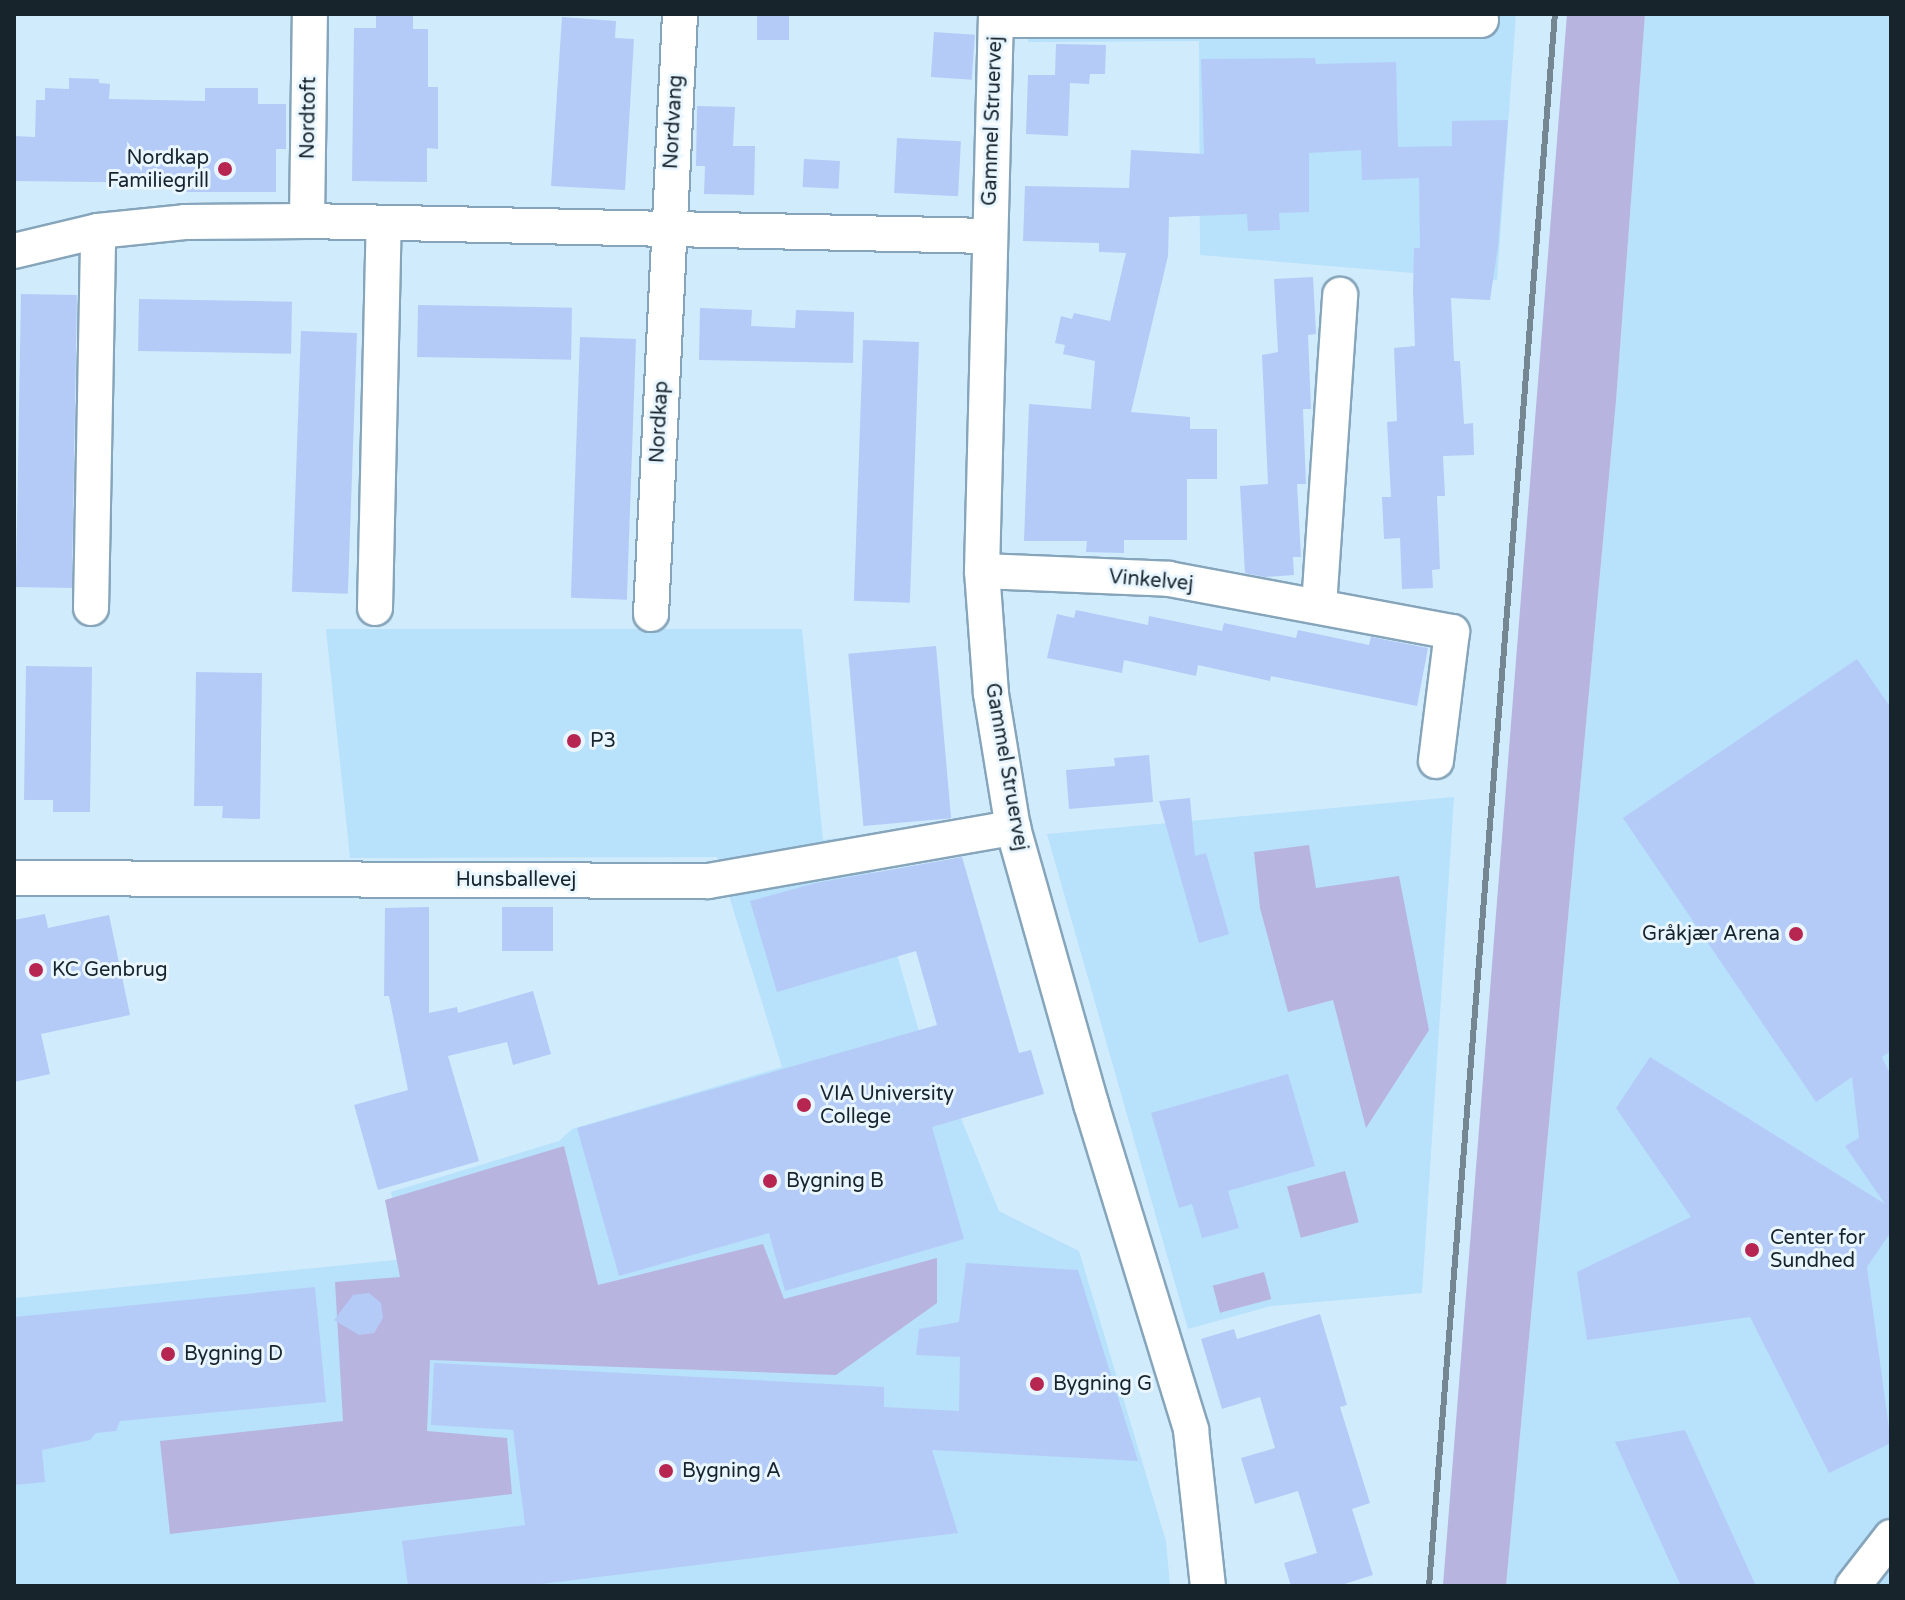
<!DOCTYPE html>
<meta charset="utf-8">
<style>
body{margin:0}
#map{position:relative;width:1905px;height:1600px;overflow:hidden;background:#d0ebfc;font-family:"Varela Round",sans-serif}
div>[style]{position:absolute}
.built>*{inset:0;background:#b8e1fb}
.green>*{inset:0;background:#b8b4e0;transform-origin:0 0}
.building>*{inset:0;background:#b4cbf7;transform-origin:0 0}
.roads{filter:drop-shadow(2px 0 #86a5ba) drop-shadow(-2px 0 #86a5ba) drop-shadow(0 2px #86a5ba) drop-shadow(0 -2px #86a5ba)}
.minor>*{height:34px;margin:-17px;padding:0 17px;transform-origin:17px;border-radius:17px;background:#fff}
.rail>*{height:6px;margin:-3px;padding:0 3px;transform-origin:3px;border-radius:3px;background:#748793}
.dots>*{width:22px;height:22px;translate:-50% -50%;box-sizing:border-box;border:4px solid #e9f6ff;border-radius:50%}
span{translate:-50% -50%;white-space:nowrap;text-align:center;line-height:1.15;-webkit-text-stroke:6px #e9f6ff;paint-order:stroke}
.street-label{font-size:20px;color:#18242c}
.poi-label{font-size:20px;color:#18242c}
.right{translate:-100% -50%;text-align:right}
.left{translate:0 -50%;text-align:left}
.frame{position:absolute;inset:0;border:16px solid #18242c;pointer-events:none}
</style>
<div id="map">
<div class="built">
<i style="clip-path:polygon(1029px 14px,1516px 14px,1497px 280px,1200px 255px,1199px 41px,1028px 42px)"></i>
<i style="clip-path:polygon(1645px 14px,1891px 14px,1891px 1586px,1506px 1586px,1616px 401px)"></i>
<i style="clip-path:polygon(326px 629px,802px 629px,823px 840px,863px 835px,918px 1028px,946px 1082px,999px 1211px,1079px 1251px,1166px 1541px,1170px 1586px,14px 1586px,14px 1298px,405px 1259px,391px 1192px,559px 1141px,572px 1129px,782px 1067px,717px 857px,350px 858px)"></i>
<i style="clip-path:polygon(1454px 797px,1422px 1293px,1271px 1306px,1188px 1329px,1047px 834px)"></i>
</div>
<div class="green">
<i style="clip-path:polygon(1567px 14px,1645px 14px,1616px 401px,1506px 1586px,1443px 1586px)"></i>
<i style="clip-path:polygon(1309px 845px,1316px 888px,1399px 876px,1429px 1030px,1366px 1128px,1333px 1000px,1288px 1012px,1260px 908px,1254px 852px)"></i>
<i style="clip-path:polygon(564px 1146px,598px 1285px,763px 1244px,784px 1299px,937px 1258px,937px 1303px,836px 1375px,430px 1360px,427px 1431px,507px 1438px,512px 1494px,170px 1534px,160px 1441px,343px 1421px,335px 1282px,400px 1277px,385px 1200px)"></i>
<i style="left:1345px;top:1171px;width:53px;height:60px;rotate:75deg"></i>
<i style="left:1264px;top:1272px;width:28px;height:53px;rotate:75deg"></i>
</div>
<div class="building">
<i style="clip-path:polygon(376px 14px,413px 14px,413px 29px,428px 29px,428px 87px,438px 87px,438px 149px,427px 148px,427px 182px,352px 181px,354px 28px,376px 28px)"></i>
<i style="left:757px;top:14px;width:32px;height:26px"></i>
<i style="clip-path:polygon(562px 17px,616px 21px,615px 38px,634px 39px,625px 190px,551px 186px)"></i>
<i style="left:934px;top:32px;width:41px;height:45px;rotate:4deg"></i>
<i style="clip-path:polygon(1056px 44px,1106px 45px,1105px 74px,1090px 74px,1089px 84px,1070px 83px,1068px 136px,1026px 134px,1028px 75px,1055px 75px)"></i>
<i style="clip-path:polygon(1315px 58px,1316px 64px,1396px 62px,1398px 147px,1452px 146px,1452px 121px,1508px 120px,1498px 247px,1490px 300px,1451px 298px,1454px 361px,1460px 361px,1464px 424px,1473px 423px,1474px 455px,1443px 456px,1445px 496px,1437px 496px,1440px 569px,1432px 570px,1433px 588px,1402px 589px,1400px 538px,1384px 539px,1382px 497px,1391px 497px,1387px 422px,1397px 421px,1394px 348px,1415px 346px,1413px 290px,1414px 248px,1420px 248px,1419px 178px,1362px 180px,1361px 150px,1309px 153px,1309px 212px,1279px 213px,1280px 230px,1248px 231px,1247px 214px,1169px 217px,1168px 256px,1131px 412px,1190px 417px,1190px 429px,1217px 429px,1217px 479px,1187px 479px,1187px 540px,1124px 540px,1124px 553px,1086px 552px,1087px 541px,1024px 541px,1029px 404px,1091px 409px,1095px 361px,1063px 354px,1065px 345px,1055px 343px,1061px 316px,1072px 319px,1074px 313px,1110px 321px,1126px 253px,1099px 252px,1099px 243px,1023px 241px,1025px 186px,1129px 188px,1131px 150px,1204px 154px,1201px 59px)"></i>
<i style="clip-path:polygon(69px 78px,99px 79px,99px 83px,110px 84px,109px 99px,205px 101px,205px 88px,258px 88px,258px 104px,286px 104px,286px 149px,276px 149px,276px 192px,179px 192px,179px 183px,14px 181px,14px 136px,35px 137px,36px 100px,45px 100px,45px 88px,69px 89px)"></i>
<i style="clip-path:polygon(697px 106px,735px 107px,733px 146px,755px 146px,754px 195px,704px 194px,705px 166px,696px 166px)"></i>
<i style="left:897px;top:138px;width:64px;height:55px;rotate:3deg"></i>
<i style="left:804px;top:159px;width:36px;height:28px;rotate:3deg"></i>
<i style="clip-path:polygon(1313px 277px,1316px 334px,1308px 335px,1311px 409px,1303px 409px,1306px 484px,1297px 484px,1301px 557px,1293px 557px,1294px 575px,1265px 577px,1245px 573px,1240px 486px,1268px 484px,1262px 355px,1278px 352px,1274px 279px)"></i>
<i style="left:21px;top:294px;width:56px;height:293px;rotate:1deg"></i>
<i style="left:139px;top:299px;width:153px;height:52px;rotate:1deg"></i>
<i style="left:418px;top:305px;width:154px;height:52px;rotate:1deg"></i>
<i style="clip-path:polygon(700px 308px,752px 310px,751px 326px,795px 328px,796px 310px,854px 312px,853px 363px,699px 360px)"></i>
<i style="left:301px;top:331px;width:56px;height:261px;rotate:2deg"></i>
<i style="left:580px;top:337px;width:56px;height:261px;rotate:2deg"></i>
<i style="left:863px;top:340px;width:56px;height:261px;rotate:2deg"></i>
<i style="clip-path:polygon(1076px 610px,1148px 625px,1149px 616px,1222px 631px,1224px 623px,1296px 638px,1298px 630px,1369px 645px,1371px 637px,1428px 648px,1417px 706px,1271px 676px,1270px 681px,1198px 665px,1196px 676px,1124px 660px,1122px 673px,1047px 658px,1057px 614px,1074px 618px)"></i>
<i style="left:936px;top:646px;width:173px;height:88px;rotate:85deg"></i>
<i style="clip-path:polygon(1857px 659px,1891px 708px,1891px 1051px,1882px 1057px,1891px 1076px,1891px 1232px,1867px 1267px,1891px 1443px,1829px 1473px,1750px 1317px,1587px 1340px,1577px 1272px,1691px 1217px,1616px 1108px,1650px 1057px,1885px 1204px,1845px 1146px,1859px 1138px,1852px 1077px,1816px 1102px,1623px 818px)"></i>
<i style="clip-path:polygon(26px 666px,92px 667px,90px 812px,53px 812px,53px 800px,24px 800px)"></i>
<i style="clip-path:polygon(196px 672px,262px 673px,260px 819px,222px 818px,223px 806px,194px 806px)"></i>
<i style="clip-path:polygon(1149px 755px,1153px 802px,1069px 809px,1066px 770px,1115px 766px,1114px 758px)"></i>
<i style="clip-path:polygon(1190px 798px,1195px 856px,1206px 853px,1229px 934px,1199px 943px,1159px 801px)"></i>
<i style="clip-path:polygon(962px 857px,1019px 1053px,1031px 1050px,1044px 1094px,932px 1127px,964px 1239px,785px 1291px,769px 1233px,619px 1276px,577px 1128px,937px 1025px,916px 951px,777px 992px,750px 901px,816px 883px)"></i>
<i style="clip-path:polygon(429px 907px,429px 1013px,457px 1007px,458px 1013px,533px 991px,551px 1054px,513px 1065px,507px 1042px,448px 1056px,479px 1161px,378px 1190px,354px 1105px,408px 1090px,389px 996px,384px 996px,385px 908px)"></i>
<i style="left:502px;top:907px;width:51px;height:44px"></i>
<i style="clip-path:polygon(45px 914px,48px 928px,109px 915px,130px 1015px,41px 1034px,50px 1074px,14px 1082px,14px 920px)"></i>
<i style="clip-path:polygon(1288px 1074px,1315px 1166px,1228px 1191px,1239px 1228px,1202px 1238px,1192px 1204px,1179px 1208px,1151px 1113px)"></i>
<i style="clip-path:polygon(966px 1263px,1078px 1270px,1138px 1461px,932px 1450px,958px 1533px,525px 1586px,408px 1586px,402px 1541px,525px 1525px,513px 1430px,431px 1425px,434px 1363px,884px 1387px,884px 1407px,959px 1411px,960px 1357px,916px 1355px,919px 1329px,959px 1322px)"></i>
<i style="clip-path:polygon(315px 1287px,326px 1402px,120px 1421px,116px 1431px,96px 1433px,90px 1440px,42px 1450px,45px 1482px,14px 1485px,14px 1317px)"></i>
<i style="clip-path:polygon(369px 1293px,381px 1303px,383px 1318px,374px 1333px,359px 1335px,334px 1320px,353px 1295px)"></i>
<i style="clip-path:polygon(1320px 1314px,1347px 1405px,1340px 1407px,1370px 1503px,1352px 1509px,1373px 1575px,1338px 1586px,1291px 1586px,1284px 1563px,1317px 1553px,1298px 1491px,1255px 1504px,1241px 1458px,1275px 1448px,1260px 1397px,1222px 1409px,1201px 1339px,1234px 1329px,1237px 1339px)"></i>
<i style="clip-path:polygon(1685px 1430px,1756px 1586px,1681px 1586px,1615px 1442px)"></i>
</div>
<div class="roads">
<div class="minor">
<i style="left:996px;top:14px;width:557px;rotate:91.44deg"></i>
<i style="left:982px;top:571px;width:123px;rotate:85.8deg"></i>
<i style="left:991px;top:694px;width:136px;rotate:80.7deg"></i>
<i style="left:1013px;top:828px;width:287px;rotate:74.2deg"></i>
<i style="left:1091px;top:1104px;width:341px;rotate:72.9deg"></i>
<i style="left:1191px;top:1430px;width:157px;rotate:83.8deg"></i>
<i style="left:996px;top:20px;width:485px"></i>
<i style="left:307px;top:221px;width:207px;rotate:-89.2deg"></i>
<i style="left:14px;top:251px;width:86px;rotate:-13.4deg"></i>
<i style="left:98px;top:231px;width:87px;rotate:-5.9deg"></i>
<i style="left:185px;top:222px;width:122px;rotate:-0.5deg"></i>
<i style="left:307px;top:221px;width:682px;rotate:1.26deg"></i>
<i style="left:982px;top:571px;width:187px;rotate:2.4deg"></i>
<i style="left:1169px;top:579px;width:288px;rotate:10.6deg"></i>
<i style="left:1452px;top:632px;width:130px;rotate:97.1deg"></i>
<i style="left:1319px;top:606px;width:312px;rotate:-86.1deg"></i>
<i style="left:91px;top:608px;width:377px;rotate:-88.9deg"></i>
<i style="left:375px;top:608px;width:385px;rotate:-88.7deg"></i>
<i style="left:651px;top:614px;width:601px;rotate:-87.23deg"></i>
<i style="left:14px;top:878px;width:694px;rotate:0.25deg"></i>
<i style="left:708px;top:881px;width:310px;rotate:-9.9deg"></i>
<i style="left:1853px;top:1586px;width:62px;rotate:-52.2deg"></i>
</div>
</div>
<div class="rail">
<i style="left:1429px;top:1586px;width:1577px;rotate:-85.42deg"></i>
</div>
<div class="dots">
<i style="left:225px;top:169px;background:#b62650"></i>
<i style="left:574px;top:741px;background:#b62650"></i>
<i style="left:1796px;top:934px;background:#b62650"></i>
<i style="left:36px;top:970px;background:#b62650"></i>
<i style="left:804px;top:1105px;background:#b62650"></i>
<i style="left:770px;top:1181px;background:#b62650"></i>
<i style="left:1752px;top:1250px;background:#b62650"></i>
<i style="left:168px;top:1354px;background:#b62650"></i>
<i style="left:1037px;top:1384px;background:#b62650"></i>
<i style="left:666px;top:1471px;background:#b62650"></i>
</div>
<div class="street-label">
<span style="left:309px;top:118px;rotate:-89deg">Nordtoft</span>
<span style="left:993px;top:121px;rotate:-88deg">Gammel Struervej</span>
<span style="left:674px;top:122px;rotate:-87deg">Nordvang</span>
<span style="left:660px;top:422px;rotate:-87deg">Nordkap</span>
<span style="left:1151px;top:581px;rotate:5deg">Vinkelvej</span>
<span style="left:1006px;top:767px;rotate:80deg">Gammel Struervej</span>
<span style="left:516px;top:880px">Hunsballevej</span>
</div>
<div class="poi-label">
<span class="right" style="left:209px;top:170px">Nordkap<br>Familiegrill</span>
<span class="left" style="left:590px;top:741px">P3</span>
<span class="right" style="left:1780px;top:934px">Gråkjær Arena</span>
<span class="left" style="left:52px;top:970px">KC Genbrug</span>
<span class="left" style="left:820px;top:1106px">VIA University<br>College</span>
<span class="left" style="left:786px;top:1181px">Bygning B</span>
<span class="left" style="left:1770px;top:1250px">Center for<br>Sundhed</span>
<span class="left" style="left:184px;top:1354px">Bygning D</span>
<span class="left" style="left:1053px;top:1384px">Bygning G</span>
<span class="left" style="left:682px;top:1471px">Bygning A</span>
</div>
<div class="frame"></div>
</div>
